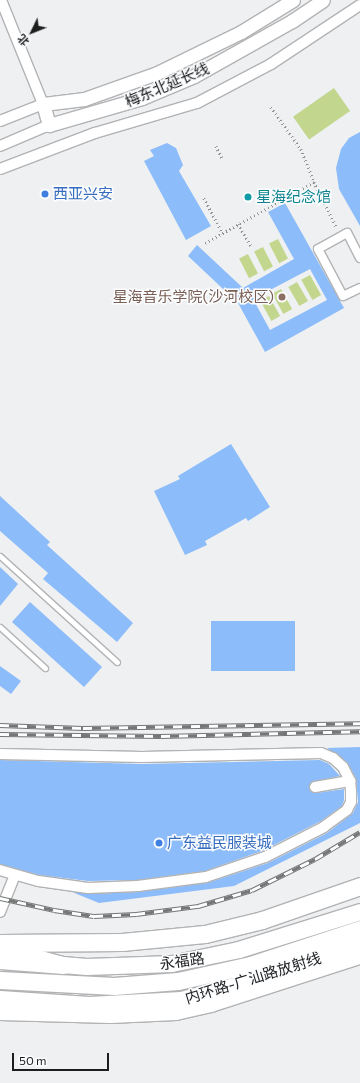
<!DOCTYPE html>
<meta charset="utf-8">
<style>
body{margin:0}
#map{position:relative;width:360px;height:1083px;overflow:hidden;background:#eef0f2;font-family:Commissioner,"Noto Sans SC",sans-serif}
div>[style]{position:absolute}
.green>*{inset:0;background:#c2d78d;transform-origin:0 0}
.building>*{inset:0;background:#8cbcfa;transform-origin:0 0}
.path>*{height:2.5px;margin-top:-1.25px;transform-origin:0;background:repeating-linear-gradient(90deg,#909293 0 1px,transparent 0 4px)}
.roads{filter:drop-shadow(1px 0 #b2b3b5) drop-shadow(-1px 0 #b2b3b5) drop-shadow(0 1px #b2b3b5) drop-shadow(0 -1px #b2b3b5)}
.service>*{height:5px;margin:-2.5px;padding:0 2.5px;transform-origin:2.5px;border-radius:2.5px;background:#fff}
.pedestrian>*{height:8px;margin:-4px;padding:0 4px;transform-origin:4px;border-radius:4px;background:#fff}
.minor>*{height:10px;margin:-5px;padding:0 5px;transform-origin:5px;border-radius:5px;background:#fff}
.tertiary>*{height:13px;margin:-6.5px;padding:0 6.5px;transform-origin:6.5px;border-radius:6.5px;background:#fff}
.primary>*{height:16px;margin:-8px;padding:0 8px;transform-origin:8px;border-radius:8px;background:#fff}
.trunk>*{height:17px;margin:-8.5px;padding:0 8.5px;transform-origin:8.5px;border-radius:8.5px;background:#fff}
.rail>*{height:4.5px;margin-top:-2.25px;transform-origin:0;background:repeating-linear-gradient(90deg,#fcfdff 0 9px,#757777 0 18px);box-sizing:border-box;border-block:1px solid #757777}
.dots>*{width:11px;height:11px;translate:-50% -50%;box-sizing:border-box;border:2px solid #fcfdff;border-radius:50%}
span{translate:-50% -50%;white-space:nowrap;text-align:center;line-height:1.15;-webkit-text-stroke:3px #fcfdff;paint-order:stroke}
.street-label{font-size:15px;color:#1c1d1d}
.shop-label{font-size:15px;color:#366cbe}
.left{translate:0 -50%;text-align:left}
.culture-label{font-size:15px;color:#0d838f}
.education-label{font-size:15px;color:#785e54}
.right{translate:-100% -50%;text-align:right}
.north{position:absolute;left:12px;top:12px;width:40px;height:40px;-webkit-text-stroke:3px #fcfdff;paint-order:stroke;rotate:227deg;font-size:11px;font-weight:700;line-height:16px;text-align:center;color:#1c1d1d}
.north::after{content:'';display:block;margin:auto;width:14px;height:18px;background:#1c1d1d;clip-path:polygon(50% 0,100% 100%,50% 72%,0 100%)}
.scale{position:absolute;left:12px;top:1053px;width:97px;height:18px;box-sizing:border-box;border:2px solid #1c1d1d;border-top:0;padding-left:5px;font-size:12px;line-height:14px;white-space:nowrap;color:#1c1d1d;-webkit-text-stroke:3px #fcfdff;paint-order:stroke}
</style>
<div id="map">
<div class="green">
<i style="left:334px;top:88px;width:28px;height:50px;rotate:55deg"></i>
<i style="left:278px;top:239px;width:22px;height:10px;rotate:63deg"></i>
<i style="left:263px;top:247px;width:22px;height:10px;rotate:63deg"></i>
<i style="left:248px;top:254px;width:22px;height:10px;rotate:63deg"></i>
<i style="left:310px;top:275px;width:23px;height:10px;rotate:61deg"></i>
<i style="left:297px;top:282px;width:22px;height:10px;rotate:60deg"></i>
<i style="left:281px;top:289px;width:23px;height:10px;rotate:61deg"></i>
<i style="left:269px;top:296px;width:23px;height:10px;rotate:61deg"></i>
</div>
<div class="building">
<i style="clip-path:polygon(360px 132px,360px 226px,339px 189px,336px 168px,341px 149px,349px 138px)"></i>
<i style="clip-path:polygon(167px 143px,176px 148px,183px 165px,179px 171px,211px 226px,186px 240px,144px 161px,154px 156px,150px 150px)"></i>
<i style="clip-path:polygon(evenodd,285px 203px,344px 308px,265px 352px,238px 303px,188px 256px,197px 245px,243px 288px,294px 259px,268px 212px,285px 203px,310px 269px,327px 300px,270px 330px,253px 299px,310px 269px)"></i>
<i style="clip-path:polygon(231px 444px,270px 507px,248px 521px,246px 518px,205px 541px,207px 545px,185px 555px,154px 491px,180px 479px,178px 476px)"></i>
<i style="clip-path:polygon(0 496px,50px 542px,47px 545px,133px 623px,117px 642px,43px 579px,48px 573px,0 531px)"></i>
<i style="clip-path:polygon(0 567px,18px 584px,0 606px)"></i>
<i style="left:30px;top:602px;width:97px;height:27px;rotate:42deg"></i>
<i style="left:211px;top:621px;width:84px;height:50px"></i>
<i style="clip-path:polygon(0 666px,21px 681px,11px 694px,0 686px)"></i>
<i style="clip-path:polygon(360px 747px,360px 823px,234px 886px,99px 903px,72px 892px,88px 894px,138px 892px,207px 883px,268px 863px,327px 833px,353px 813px,358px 802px,356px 778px,347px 762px,327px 748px)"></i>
<i style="clip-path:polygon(0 760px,142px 764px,320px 760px,329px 764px,340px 776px,311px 782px,310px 791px,316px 793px,344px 789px,344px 800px,342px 806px,321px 821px,262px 851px,205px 871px,137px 880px,88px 881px,39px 875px,0 864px)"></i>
</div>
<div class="path">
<i style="left:271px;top:107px;width:52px;rotate:54.5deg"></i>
<i style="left:301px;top:149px;width:35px;rotate:68deg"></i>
<i style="left:314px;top:182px;width:51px;rotate:63.4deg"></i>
<i style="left:216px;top:146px;width:13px;rotate:63deg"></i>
<i style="left:204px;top:198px;width:40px;rotate:62deg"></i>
<i style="left:238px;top:224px;width:27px;rotate:59deg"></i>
<i style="left:205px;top:243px;width:125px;rotate:-29.2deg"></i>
</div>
<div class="roads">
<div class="service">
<i style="left:0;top:556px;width:158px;rotate:42.2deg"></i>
<i style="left:0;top:627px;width:61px;rotate:42.3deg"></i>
</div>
<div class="pedestrian">
<i style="left:360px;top:258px;width:28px;rotate:-117deg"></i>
<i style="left:347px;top:233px;width:33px;rotate:151deg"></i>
<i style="left:318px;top:249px;width:53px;rotate:62deg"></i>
<i style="left:343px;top:296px;width:19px;rotate:-25deg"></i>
</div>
<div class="minor">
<i style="left:0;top:121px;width:46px;rotate:-21.6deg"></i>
<i style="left:43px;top:104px;width:112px;rotate:-112deg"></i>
<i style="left:0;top:146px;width:53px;rotate:-23.2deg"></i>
<i style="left:0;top:169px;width:102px;rotate:-20.8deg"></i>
<i style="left:95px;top:133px;width:106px;rotate:-16.4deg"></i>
<i style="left:197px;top:103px;width:84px;rotate:-27.8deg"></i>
<i style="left:271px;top:64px;width:107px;rotate:-33.5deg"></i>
<i style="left:0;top:754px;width:142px;rotate:1.2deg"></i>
<i style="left:142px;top:757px;width:179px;rotate:-1.3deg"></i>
<i style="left:321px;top:753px;width:13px;rotate:23deg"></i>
<i style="left:333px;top:758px;width:13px;rotate:42deg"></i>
<i style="left:343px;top:767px;width:16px;rotate:63deg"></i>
<i style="left:350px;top:781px;width:10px;rotate:84deg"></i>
<i style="left:351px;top:791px;width:11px;rotate:90deg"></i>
<i style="left:351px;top:802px;width:9px;rotate:117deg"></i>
<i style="left:347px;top:810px;width:29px;rotate:144deg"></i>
<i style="left:324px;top:827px;width:66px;rotate:153deg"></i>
<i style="left:265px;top:857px;width:62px;rotate:161.3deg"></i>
<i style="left:206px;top:877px;width:69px;rotate:172.5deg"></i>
<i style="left:138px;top:886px;width:50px;rotate:177.7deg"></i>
<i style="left:88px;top:888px;width:50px;rotate:-172deg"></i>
<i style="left:38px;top:881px;width:40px;rotate:-164deg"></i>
<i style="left:315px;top:787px;width:36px;rotate:-10deg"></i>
<i style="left:0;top:912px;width:40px;rotate:-68deg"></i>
</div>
<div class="tertiary">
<i style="left:293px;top:0;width:61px;rotate:148.4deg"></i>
<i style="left:241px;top:32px;width:93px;rotate:154deg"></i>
<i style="left:157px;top:73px;width:77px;rotate:160.4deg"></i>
<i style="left:84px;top:99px;width:41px;rotate:173deg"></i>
<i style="left:43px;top:104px;width:22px;rotate:74deg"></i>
<i style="left:49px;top:125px;width:97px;rotate:-16.2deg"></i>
<i style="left:142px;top:98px;width:56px;rotate:-22.9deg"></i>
<i style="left:194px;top:76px;width:112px;rotate:-29.3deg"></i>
<i style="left:292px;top:21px;width:37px;rotate:-34deg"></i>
</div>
<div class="primary">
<i style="left:0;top:948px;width:65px;rotate:15.1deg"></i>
<i style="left:63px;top:965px;width:24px;rotate:5deg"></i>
<i style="left:87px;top:967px;width:85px;rotate:-2deg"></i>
<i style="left:172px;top:964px;width:68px;rotate:-11.8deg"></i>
<i style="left:239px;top:950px;width:127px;rotate:-17.4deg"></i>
<i style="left:0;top:1012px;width:111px;rotate:1.5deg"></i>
<i style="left:111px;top:1015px;width:65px;rotate:-2.6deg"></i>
<i style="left:176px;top:1012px;width:36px;rotate:-13deg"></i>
<i style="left:211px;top:1004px;width:157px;rotate:-17.9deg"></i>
</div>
<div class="trunk">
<i style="left:0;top:943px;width:122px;rotate:-0.5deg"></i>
<i style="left:122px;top:942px;width:83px;rotate:-5.5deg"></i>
<i style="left:205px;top:934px;width:59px;rotate:-13.8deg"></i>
<i style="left:262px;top:920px;width:104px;rotate:-19.1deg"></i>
<i style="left:0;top:960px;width:63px;rotate:4.5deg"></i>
<i style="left:0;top:980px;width:114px;rotate:3deg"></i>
<i style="left:114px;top:986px;width:64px;rotate:-4.5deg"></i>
<i style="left:178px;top:981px;width:74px;rotate:-12.5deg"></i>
<i style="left:250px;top:965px;width:116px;rotate:-18.1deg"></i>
<i style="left:0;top:999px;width:89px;rotate:3.9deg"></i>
<i style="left:89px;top:1005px;width:92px;rotate:-3.1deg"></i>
<i style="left:181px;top:1000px;width:74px;rotate:-14.8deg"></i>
<i style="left:253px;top:981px;width:113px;rotate:-18.6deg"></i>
</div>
</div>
<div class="rail">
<i style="left:0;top:725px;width:83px;rotate:2.1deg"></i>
<i style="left:83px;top:728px;width:277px;rotate:-1deg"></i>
<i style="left:0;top:734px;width:161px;rotate:0.7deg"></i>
<i style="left:161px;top:736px;width:199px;rotate:-1.4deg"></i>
<i style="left:0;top:898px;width:55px;rotate:12.5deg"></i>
<i style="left:54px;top:910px;width:40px;rotate:8.5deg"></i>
<i style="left:94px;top:916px;width:42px;rotate:-2.7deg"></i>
<i style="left:136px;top:914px;width:63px;rotate:-7.4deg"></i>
<i style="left:198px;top:906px;width:56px;rotate:-16.5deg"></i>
<i style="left:252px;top:890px;width:70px;rotate:-26.2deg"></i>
<i style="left:315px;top:859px;width:52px;rotate:-31deg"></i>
</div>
<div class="dots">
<i style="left:45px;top:194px;background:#3f7fe0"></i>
<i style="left:248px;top:197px;background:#0f9aa8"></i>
<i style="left:282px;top:297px;background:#8d6e63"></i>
<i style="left:159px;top:843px;background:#3f7fe0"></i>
</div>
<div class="street-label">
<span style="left:167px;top:85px;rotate:-23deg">梅东北延长线</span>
<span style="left:182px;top:961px;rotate:-8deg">永福路</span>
<span style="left:253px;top:978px;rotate:-17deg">内环路-广汕路放射线</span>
</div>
<div class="shop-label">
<span class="left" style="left:53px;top:194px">西亚兴安</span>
<span class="left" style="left:167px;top:843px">广东益民服装城</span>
</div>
<div class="culture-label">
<span class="left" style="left:256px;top:197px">星海纪念馆</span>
</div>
<div class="education-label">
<span class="right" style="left:274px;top:297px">星海音乐学院(沙河校区)</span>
</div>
<div class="north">北</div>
<div class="scale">50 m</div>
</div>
